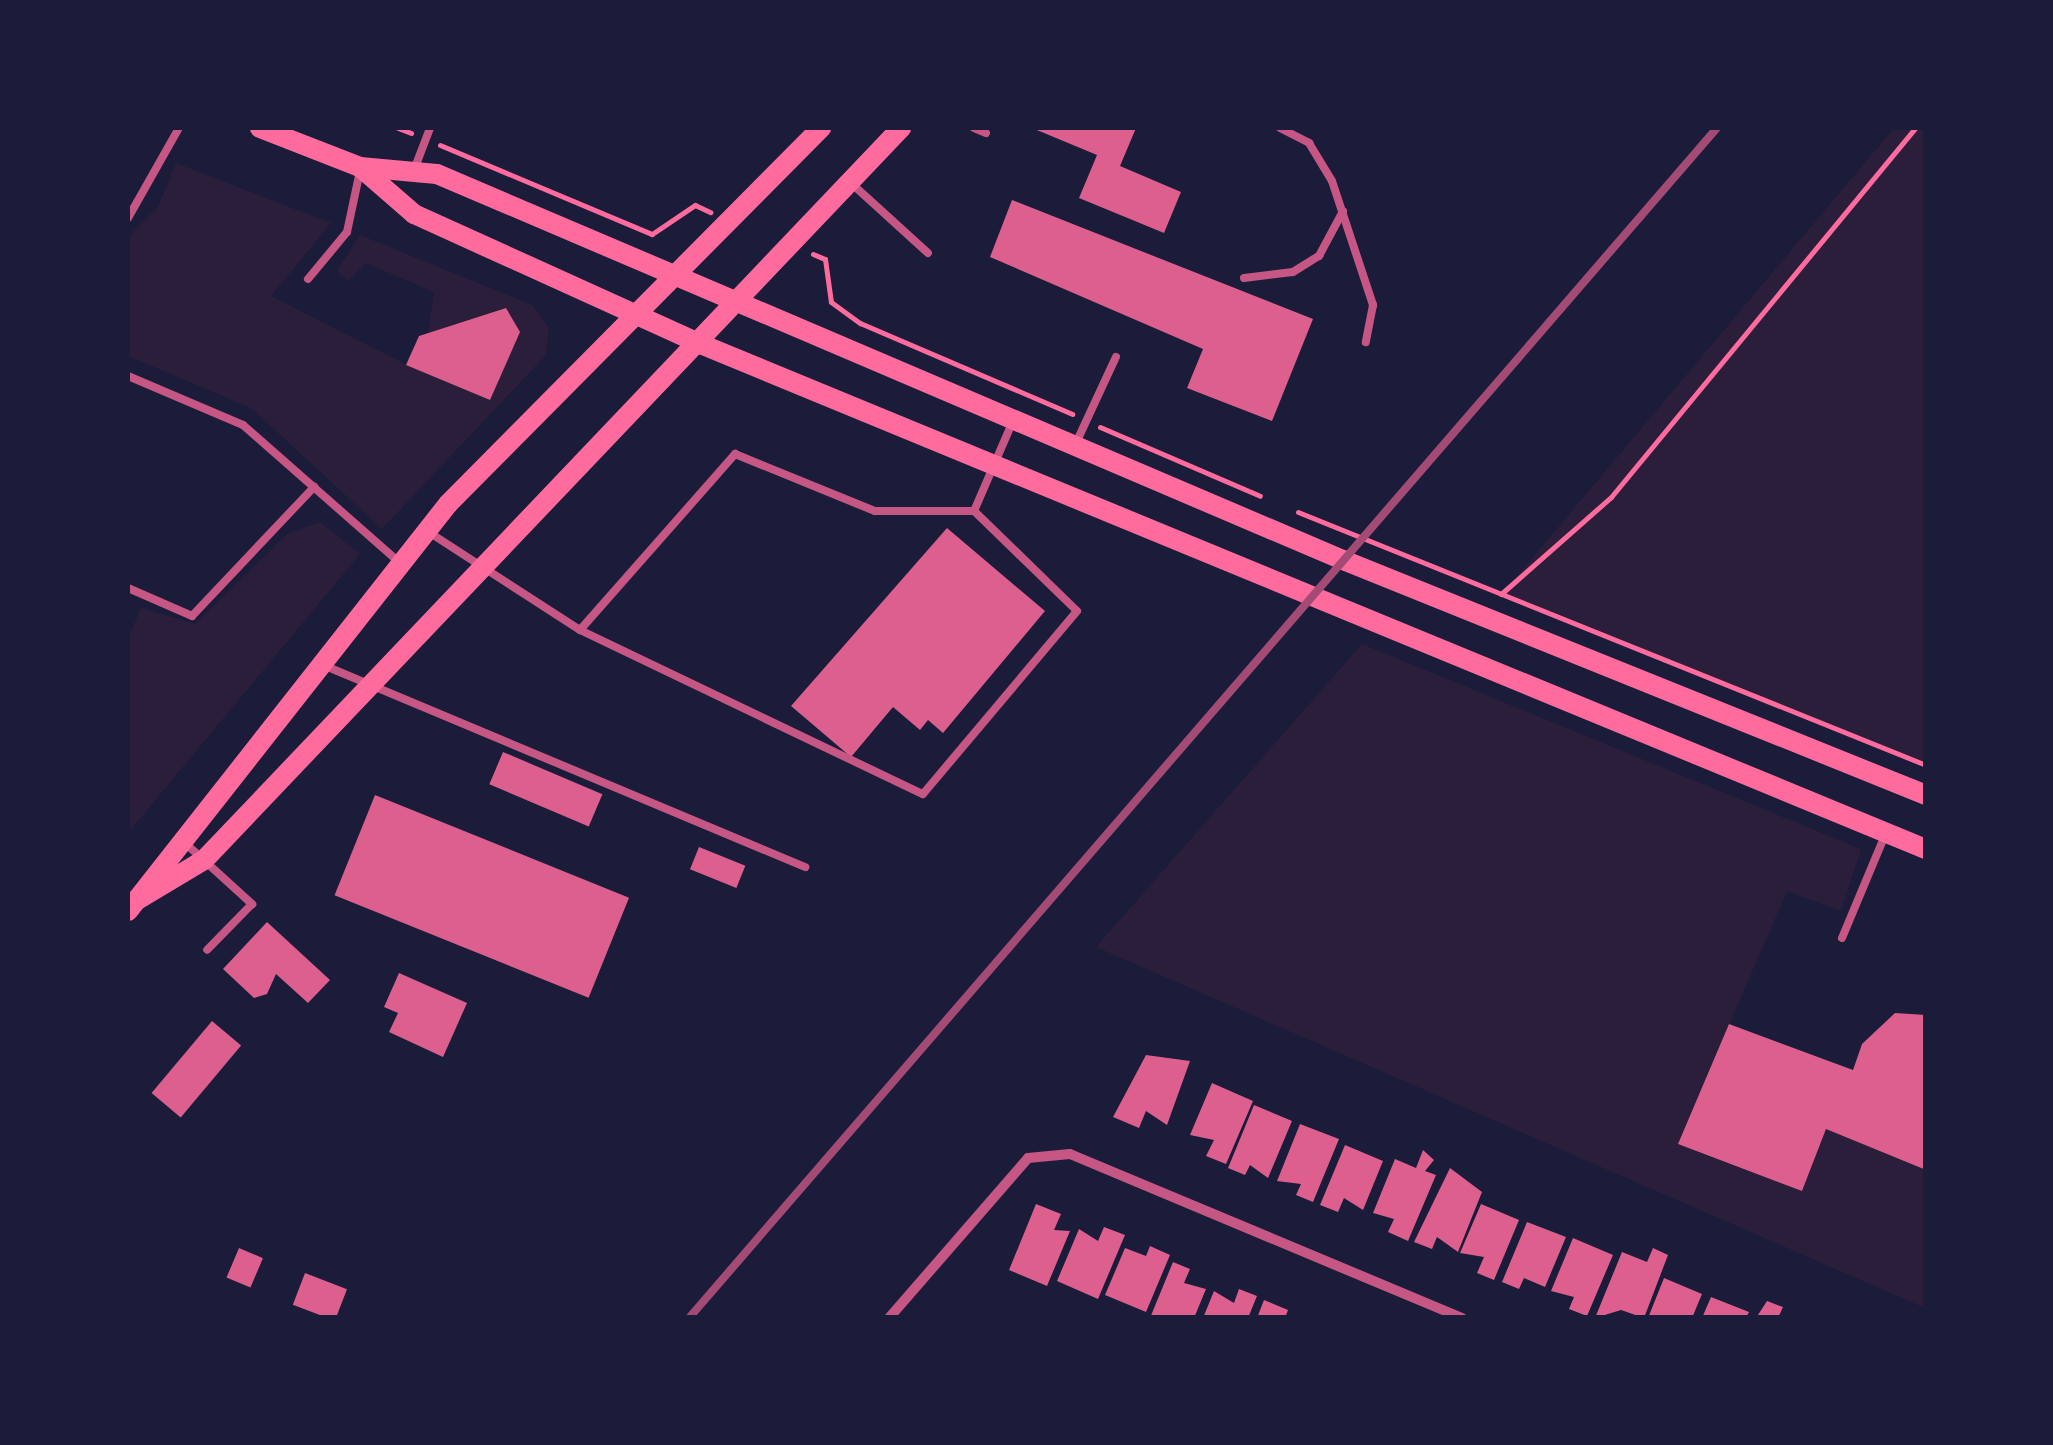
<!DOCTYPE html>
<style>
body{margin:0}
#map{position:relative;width:2053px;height:1445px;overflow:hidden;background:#1b1b3a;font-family:Karla,sans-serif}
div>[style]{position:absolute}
.green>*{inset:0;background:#2a1e3b}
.building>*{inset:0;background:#dd5f8e;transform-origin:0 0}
.path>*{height:5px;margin:-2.5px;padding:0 2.5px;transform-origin:2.5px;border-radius:2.5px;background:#ff6b9d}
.service>*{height:8px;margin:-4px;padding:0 4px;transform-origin:4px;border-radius:4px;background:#c65784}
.minor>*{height:10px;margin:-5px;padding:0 5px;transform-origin:5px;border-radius:5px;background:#c65784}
.secondary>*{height:20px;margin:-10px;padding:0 10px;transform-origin:10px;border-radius:10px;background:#ff6b9d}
.rail>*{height:8px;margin:-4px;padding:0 4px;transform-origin:4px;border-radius:4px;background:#a44b75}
span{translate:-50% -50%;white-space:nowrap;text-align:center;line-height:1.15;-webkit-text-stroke:8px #1b1b3a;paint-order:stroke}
.frame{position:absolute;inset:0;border:130px solid #1b1b3a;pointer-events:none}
</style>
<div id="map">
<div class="green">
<i style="clip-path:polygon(1894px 128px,1925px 128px,1925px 765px,1502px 594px)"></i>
<i style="clip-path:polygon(176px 163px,331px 223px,271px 296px,407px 365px,490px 399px,520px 332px,505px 308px,428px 333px,434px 292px,366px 263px,348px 281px,337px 271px,360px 235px,532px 305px,549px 328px,546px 355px,382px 529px,251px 408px,128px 356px,128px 237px,158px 207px)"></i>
<i style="clip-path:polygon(320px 522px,360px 554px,128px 833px,128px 638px,141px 608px,195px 624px,287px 534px)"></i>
<i style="clip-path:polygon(1362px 644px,1861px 849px,1841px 911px,1787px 891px,1678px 1144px,1802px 1191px,1826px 1129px,1925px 1170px,1925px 1308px,1096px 947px)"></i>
</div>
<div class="building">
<i style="clip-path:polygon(1032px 128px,1136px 128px,1120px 166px,1181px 192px,1164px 233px,1079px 198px,1097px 155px)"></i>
<i style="clip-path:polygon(1012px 200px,1313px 319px,1272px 421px,1187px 388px,1203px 349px,990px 257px)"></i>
<i style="clip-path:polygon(506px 308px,520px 332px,490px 400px,406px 365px,419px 336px)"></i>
<i style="clip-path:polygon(947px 528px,1045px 611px,943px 733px,928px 720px,920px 730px,893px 707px,851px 757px,791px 706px)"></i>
<i style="left:503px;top:752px;width:108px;height:35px;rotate:23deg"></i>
<i style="left:375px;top:795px;width:274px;height:108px;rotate:22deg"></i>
<i style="left:699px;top:847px;width:50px;height:24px;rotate:22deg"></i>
<i style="clip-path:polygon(267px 922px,330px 980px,308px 1003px,276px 974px,267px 994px,254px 998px,223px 969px)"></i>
<i style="clip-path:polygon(399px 973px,467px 1003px,443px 1057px,389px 1032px,398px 1013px,384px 1007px)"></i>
<i style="clip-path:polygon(1895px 1013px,1926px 1015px,1926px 1170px,1826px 1129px,1802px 1191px,1678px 1144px,1729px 1024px,1853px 1070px,1862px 1044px)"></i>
<i style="left:212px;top:1021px;width:38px;height:94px;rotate:40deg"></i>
<i style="clip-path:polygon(1146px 1055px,1190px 1061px,1167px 1125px,1146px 1111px,1139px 1128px,1113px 1117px)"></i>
<i style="clip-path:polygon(1212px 1083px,1253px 1101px,1226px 1164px,1206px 1156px,1214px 1140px,1190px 1135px)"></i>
<i style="clip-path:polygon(1254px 1105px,1292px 1121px,1268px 1178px,1250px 1165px,1245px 1175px,1228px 1168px)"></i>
<i style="clip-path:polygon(1300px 1124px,1339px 1139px,1313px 1202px,1296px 1195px,1301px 1184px,1277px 1181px)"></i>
<i style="clip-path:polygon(1345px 1145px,1383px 1161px,1363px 1210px,1344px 1198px,1338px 1212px,1320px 1205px)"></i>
<i style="clip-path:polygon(1423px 1150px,1434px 1160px,1425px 1171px,1436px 1175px,1408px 1241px,1388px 1232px,1394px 1219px,1373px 1213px,1395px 1159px,1416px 1168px)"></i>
<i style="clip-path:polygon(1450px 1168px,1482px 1192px,1458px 1252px,1437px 1237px,1432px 1249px,1414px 1242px)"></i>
<i style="clip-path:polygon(1036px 1204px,1061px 1214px,1054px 1230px,1070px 1231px,1047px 1286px,1009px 1270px)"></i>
<i style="clip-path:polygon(1481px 1204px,1519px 1220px,1494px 1280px,1477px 1273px,1484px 1257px,1460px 1253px)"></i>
<i style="clip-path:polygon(1527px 1222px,1566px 1237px,1545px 1287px,1524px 1278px,1519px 1289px,1502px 1282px)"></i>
<i style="clip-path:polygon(1104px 1227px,1125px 1235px,1098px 1299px,1057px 1281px,1079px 1229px,1098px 1241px)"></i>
<i style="clip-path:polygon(1573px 1238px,1613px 1255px,1587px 1316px,1569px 1309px,1574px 1297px,1551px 1291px)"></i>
<i style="clip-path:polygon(1150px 1246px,1170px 1255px,1146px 1312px,1105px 1295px,1125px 1248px,1146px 1256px)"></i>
<i style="left:239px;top:1248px;width:26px;height:32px;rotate:23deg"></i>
<i style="clip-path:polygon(1653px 1248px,1668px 1255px,1644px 1318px,1621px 1310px,1595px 1318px,1622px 1252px,1647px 1262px)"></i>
<i style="clip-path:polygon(1173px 1262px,1190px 1269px,1184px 1283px,1206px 1289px,1194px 1318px,1150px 1318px)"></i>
<i style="left:305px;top:1273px;width:45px;height:34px;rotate:21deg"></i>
<i style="clip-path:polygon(1664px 1278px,1702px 1294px,1692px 1318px,1648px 1318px)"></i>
<i style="clip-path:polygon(1239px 1289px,1257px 1296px,1248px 1318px,1203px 1318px,1214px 1291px,1234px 1303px)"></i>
<i style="clip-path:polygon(1711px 1297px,1749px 1312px,1746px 1318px,1702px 1318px)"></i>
<i style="clip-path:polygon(1264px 1300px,1288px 1310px,1285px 1318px,1257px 1318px)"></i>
<i style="clip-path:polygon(1767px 1301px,1783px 1307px,1778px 1318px,1756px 1318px)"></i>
</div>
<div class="path">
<i style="left:398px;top:128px;width:14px;rotate:21deg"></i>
<i style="left:440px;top:145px;width:230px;rotate:22.8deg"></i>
<i style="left:652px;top:234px;width:52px;rotate:-34deg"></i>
<i style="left:695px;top:205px;width:17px;rotate:25deg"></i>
<i style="left:813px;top:254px;width:13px;rotate:23deg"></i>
<i style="left:825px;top:259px;width:43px;rotate:82.1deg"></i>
<i style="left:831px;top:302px;width:36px;rotate:36deg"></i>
<i style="left:860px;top:323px;width:231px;rotate:23.2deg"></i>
<i style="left:1100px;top:427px;width:174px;rotate:23.3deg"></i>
<i style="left:1298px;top:512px;width:677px;rotate:21.94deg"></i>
<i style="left:1501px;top:594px;width:147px;rotate:-41.4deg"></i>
<i style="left:1611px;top:497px;width:478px;rotate:-50.5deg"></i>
</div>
<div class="service">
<i style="left:974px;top:128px;width:13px;rotate:23deg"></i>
<i style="left:1280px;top:128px;width:33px;rotate:27deg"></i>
<i style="left:1309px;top:143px;width:44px;rotate:58.8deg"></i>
<i style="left:1332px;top:181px;width:131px;rotate:71.7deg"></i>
<i style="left:1373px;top:305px;width:38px;rotate:101deg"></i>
<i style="left:414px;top:170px;width:45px;rotate:-69.1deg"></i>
<i style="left:851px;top:183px;width:104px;rotate:42.3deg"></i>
<i style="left:128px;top:218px;width:103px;rotate:-60.5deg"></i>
<i style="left:1244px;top:278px;width:49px;rotate:-7deg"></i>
<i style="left:1293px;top:272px;width:31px;rotate:-32deg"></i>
<i style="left:1319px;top:256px;width:51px;rotate:-61.9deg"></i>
<i style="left:308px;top:279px;width:61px;rotate:-50.3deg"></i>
<i style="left:347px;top:232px;width:62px;rotate:-78deg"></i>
<i style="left:128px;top:376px;width:125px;rotate:23.1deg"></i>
<i style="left:243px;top:425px;width:209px;rotate:41.3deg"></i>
<i style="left:1076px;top:443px;width:95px;rotate:-65.1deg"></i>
<i style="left:427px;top:531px;width:182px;rotate:32.9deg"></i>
<i style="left:580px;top:630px;width:380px;rotate:25.6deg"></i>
<i style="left:923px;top:794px;width:239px;rotate:-49.9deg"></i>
<i style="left:1077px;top:611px;width:144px;rotate:-135.8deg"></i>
<i style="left:128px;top:588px;width:70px;rotate:23.6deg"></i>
<i style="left:192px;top:616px;width:178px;rotate:-46.6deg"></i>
<i style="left:580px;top:630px;width:235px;rotate:-48.6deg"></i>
<i style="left:735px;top:454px;width:151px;rotate:22.2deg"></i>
<i style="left:875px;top:511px;width:99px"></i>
<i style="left:974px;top:511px;width:96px;rotate:-66.6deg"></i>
<i style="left:323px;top:665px;width:523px;rotate:22.74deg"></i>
<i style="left:185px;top:843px;width:91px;rotate:42.3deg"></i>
<i style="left:252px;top:904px;width:64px;rotate:134.4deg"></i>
<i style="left:1842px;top:938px;width:114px;rotate:-67.3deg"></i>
</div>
<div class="minor">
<i style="left:889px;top:1318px;width:212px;rotate:-49deg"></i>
<i style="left:1028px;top:1158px;width:42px;rotate:-5.4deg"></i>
<i style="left:1070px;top:1154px;width:425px;rotate:22.7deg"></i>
</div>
<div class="secondary">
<i style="left:260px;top:128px;width:107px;rotate:21.3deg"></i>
<i style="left:360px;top:167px;width:77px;rotate:5.2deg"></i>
<i style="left:437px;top:174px;width:985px;rotate:23.08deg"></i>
<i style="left:1343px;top:560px;width:629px;rotate:21.95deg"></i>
<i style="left:360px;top:167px;width:72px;rotate:41deg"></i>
<i style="left:414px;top:214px;width:317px;rotate:24.4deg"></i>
<i style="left:703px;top:345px;width:1323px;rotate:22.4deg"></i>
<i style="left:139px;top:899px;width:76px;rotate:-31deg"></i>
<i style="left:204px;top:860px;width:1011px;rotate:-46.4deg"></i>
<i style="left:128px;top:911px;width:518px;rotate:-51.82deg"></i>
<i style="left:448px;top:504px;width:530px;rotate:-45.23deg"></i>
</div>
<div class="rail">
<i style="left:689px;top:1318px;width:1573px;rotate:-49.18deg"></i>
</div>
<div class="frame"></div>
</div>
